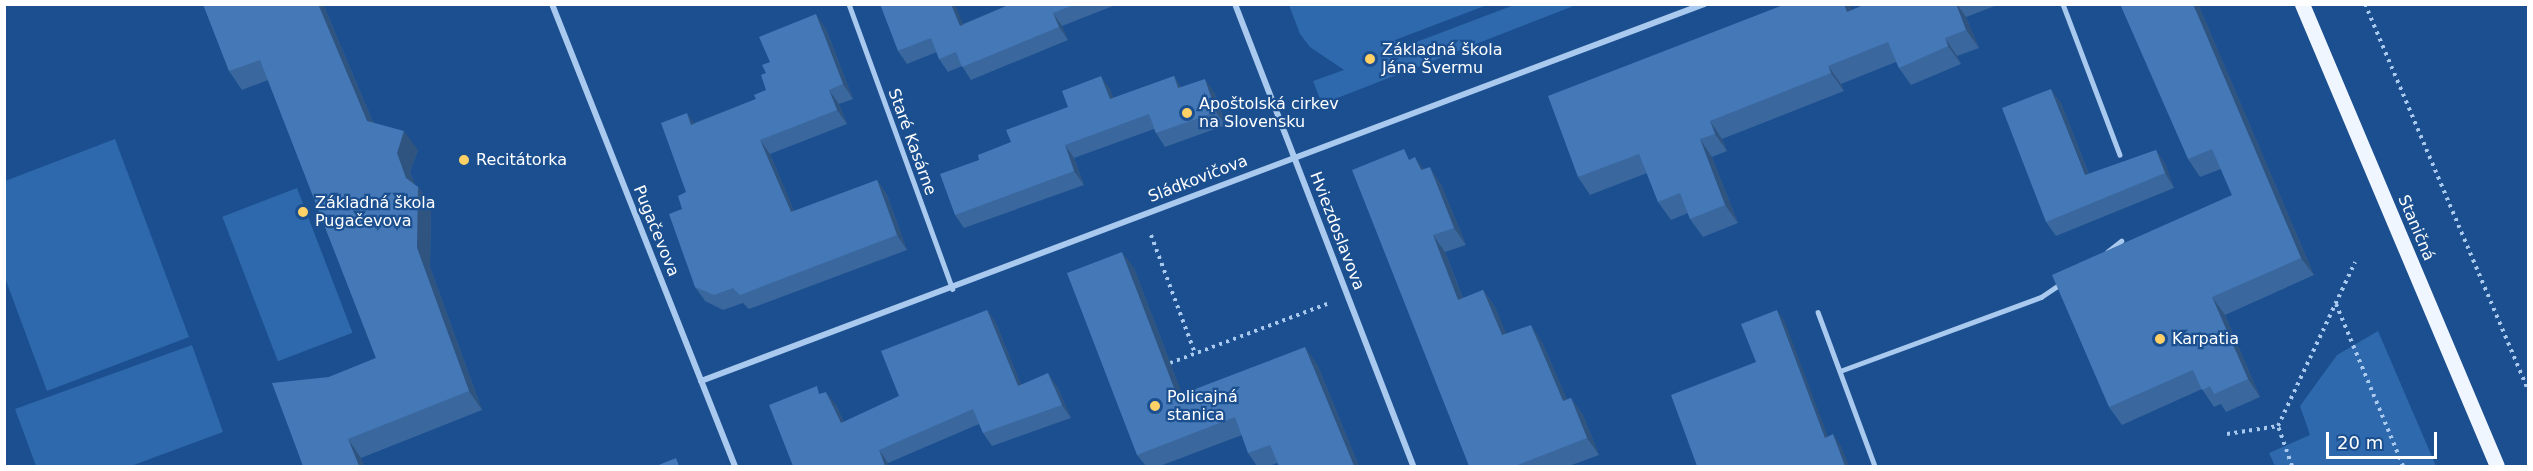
<!DOCTYPE html>
<meta charset="utf-8">
<style>
body{margin:0}
#map{position:relative;width:2533px;height:471px;overflow:hidden;background:#1b4f8f;font-family:"DejaVu Sans",sans-serif}
div>[style]{position:absolute}
.green>*{inset:0;background:#2e69ad;transform-origin:0 0}
.path>*{height:4px;margin-top:-2px;transform-origin:0;background:repeating-linear-gradient(90deg,#a9c9ee 0 3px,transparent 0 7.5px)}
.lane>*{height:4.5px;margin:-2.25px;padding:0 2.25px;transform-origin:2.25px;border-radius:2.25px;background:#a9c9ee}
.street>*{height:6px;margin:-3px;padding:0 3px;transform-origin:3px;border-radius:3px;background:#a9c9ee}
.primary>*{height:15px;margin:-7.5px;padding:0 7.5px;transform-origin:7.5px;border-radius:7.5px;background:#f0f6ff}
.wall>*{inset:0;background:#3a679d}
.shaded-wall>*{inset:0;background:#305480}
.building>*{inset:0;background:#4478b7}
.dots>*{width:16px;height:16px;translate:-50% -50%;box-sizing:border-box;border:3px solid #1b4f8f;border-radius:50%}
span{translate:-50% -50%;white-space:nowrap;text-align:center;line-height:1.15;-webkit-text-stroke:4.5px #1b4f8f;paint-order:stroke}
.poi-label{font-size:16px;color:#fff}
.left{translate:0 -50%;text-align:left}
.street-label{font-size:16px;color:#fff}
.frame{position:absolute;inset:0;border:6px solid #fff;pointer-events:none}
.scale{position:absolute;left:2326px;top:432px;width:111px;height:27px;box-sizing:border-box;border:3px solid #fff;border-top:0;padding-left:8px;font-size:18px;line-height:21px;white-space:nowrap;color:#fff;-webkit-text-stroke:4px #1b4f8f;paint-order:stroke}
</style>
<div id="map">
<div class="green">
<i style="clip-path:polygon(1289px 5px,1487px 5px,1395px 40px,1398px 49px,1514px 5px,1576px 5px,1322px 104px,1313px 81px,1344px 70px,1310px 47px,1300px 34px)"></i>
<i style="clip-path:polygon(115px 139px,189px 337px,47px 391px,5px 278px,5px 181px)"></i>
<i style="left:297px;top:188px;width:155px;height:80px;rotate:69deg"></i>
<i style="clip-path:polygon(2378px 331px,2436px 466px,2275px 466px,2269px 453px,2310px 435px,2300px 406px,2337px 355px)"></i>
<i style="clip-path:polygon(192px 345px,223px 432px,131px 466px,36px 466px,15px 409px)"></i>
</div>
<div class="path">
<i style="left:2365px;top:4px;width:418px;rotate:67.1deg"></i>
<i style="left:1151px;top:235px;width:126px;rotate:69.6deg"></i>
<i style="left:2336px;top:304px;width:175px;rotate:67.5deg"></i>
<i style="left:1170px;top:363px;width:168px;rotate:-20.6deg"></i>
<i style="left:2227px;top:434px;width:52px;rotate:-8.9deg"></i>
<i style="left:2292px;top:466px;width:42px;rotate:-109.3deg"></i>
<i style="left:2278px;top:426px;width:181px;rotate:-64.8deg"></i>
</div>
<div class="lane">
<i style="left:849px;top:4px;width:303px;rotate:70deg"></i>
<i style="left:2063px;top:4px;width:161px;rotate:69.3deg"></i>
<i style="left:2107px;top:252px;width:18px;rotate:-38deg"></i>
<i style="left:1818px;top:312px;width:164px;rotate:69.7deg"></i>
<i style="left:1840px;top:371px;width:214px;rotate:-20.2deg"></i>
<i style="left:2041px;top:297px;width:23px;rotate:-34deg"></i>
</div>
<div class="street">
<i style="left:552px;top:4px;width:497px;rotate:68.4deg"></i>
<i style="left:1235px;top:4px;width:495px;rotate:68.9deg"></i>
<i style="left:701px;top:381px;width:1072px;rotate:-20.6deg"></i>
</div>
<div class="primary">
<i style="left:2302px;top:4px;width:501px;rotate:67.12deg"></i>
</div>
<div class="wall">
<i style="clip-path:polygon(203px 4px,323px 4px,373px 122px,418px 150px,410px 172px,415px 185px,418px 187px,431px 205px,430px 267px,482px 410px,361px 458px,364px 466px,303px 466px,329px 377px,376px 358px,268px 80px,242px 90px,229px 71px)"></i>
<i style="clip-path:polygon(1011px 4px,1118px 4px,1062px 26px,1068px 40px,971px 80px,962px 66px,948px 72px,939px 59px,937px 52px,907px 64px,898px 51px)"></i>
<i style="clip-path:polygon(1866px 4px,2000px 4px,1966px 17px,1979px 48px,1957px 56px,1961px 64px,1911px 85px,1899px 68px,1896px 62px,1841px 84px,1844px 91px,1722px 139px,1727px 151px,1712px 157px,1738px 223px,1703px 237px,1690px 219px,1688px 213px,1671px 220px,1658px 202px,1647px 173px,1590px 195px,1578px 177px,1852px 10px)"></i>
<i style="clip-path:polygon(2198px 4px,2314px 275px,2225px 315px,2260px 397px,2226px 412px,2221px 404px,2214px 407px,2202px 389px,2122px 425px,2109px 407px,2232px 195px,2221px 169px,2200px 177px,2188px 159px)"></i>
<i style="clip-path:polygon(826px 29px,853px 99px,839px 104px,847px 124px,770px 154px,794px 211px,877px 180px,887px 195px,907px 250px,749px 309px,743px 303px,723px 310px,705px 301px,695px 287px,682px 209px,686px 192px,694px 123px,756px 99px,766px 90px,766px 73px,770px 62px)"></i>
<i style="clip-path:polygon(1174px 76px,1181px 87px,1214px 92px,1226px 125px,1165px 147px,1156px 133px,1154px 129px,1074px 158px,1084px 185px,964px 228px,955px 215px,979px 160px,1011px 142px,1068px 107px,1110px 89px,1113px 98px)"></i>
<i style="clip-path:polygon(2061px 103px,2089px 174px,2156px 150px,2165px 164px,2174px 188px,2056px 236px,2046px 222px)"></i>
<i style="clip-path:polygon(1411px 159px,1441px 184px,1466px 245px,1445px 252px,1463px 298px,1483px 290px,1495px 307px,1506px 334px,1542px 342px,1567px 400px,1571px 398px,1583px 415px,1599px 455px,1569px 466px,1469px 466px)"></i>
<i style="clip-path:polygon(1134px 268px,1182px 394px,1317px 364px,1359px 466px,1279px 466px,1278px 463px,1268px 466px,1257px 466px,1248px 453px,1242px 435px,1160px 466px,1146px 466px,1137px 455px)"></i>
<i style="clip-path:polygon(987px 310px,996px 323px,1021px 385px,1057px 386px,1071px 418px,992px 446px,983px 433px,979px 424px,888px 463px,793px 466px,822px 393px,836px 405px,844px 422px,899px 396px)"></i>
</div>
<div class="shaded-wall">
<i style="clip-path:polygon(318px 4px,323px 4px,380px 139px,367px 121px)"></i>
<i style="clip-path:polygon(951px 4px,955px 4px,969px 39px,960px 26px)"></i>
<i style="clip-path:polygon(1844px 4px,1850px 4px,1860px 30px,1847px 12px)"></i>
<i style="clip-path:polygon(1956px 4px,1957px 4px,1966px 17px,1979px 48px,1966px 30px)"></i>
<i style="clip-path:polygon(2193px 4px,2198px 4px,2314px 275px,2301px 258px)"></i>
<i style="clip-path:polygon(1053px 13px,1062px 26px,1068px 40px,1059px 27px)"></i>
<i style="clip-path:polygon(816px 14px,826px 29px,853px 99px,843px 84px)"></i>
<i style="clip-path:polygon(1945px 38px,1957px 56px,1961px 64px,1948px 46px)"></i>
<i style="clip-path:polygon(1828px 66px,1841px 84px,1844px 91px,1831px 73px)"></i>
<i style="clip-path:polygon(1101px 76px,1110px 89px,1119px 112px,1110px 99px)"></i>
<i style="clip-path:polygon(1174px 76px,1183px 90px,1178px 88px)"></i>
<i style="clip-path:polygon(1205px 79px,1214px 92px,1226px 125px,1216px 112px)"></i>
<i style="clip-path:polygon(2051px 89px,2061px 103px,2095px 190px,2085px 175px)"></i>
<i style="clip-path:polygon(829px 90px,839px 104px,847px 124px,837px 110px)"></i>
<i style="clip-path:polygon(687px 113px,697px 127px,691px 125px)"></i>
<i style="clip-path:polygon(1710px 121px,1722px 139px,1727px 151px,1715px 134px)"></i>
<i style="clip-path:polygon(404px 131px,418px 150px,410px 172px,418px 192px,418px 187px,431px 205px,430px 267px,482px 410px,469px 391px,417px 248px,397px 153px)"></i>
<i style="clip-path:polygon(1700px 139px,1712px 157px,1738px 223px,1725px 205px)"></i>
<i style="clip-path:polygon(760px 140px,770px 154px,801px 227px,791px 212px)"></i>
<i style="clip-path:polygon(1065px 145px,1074px 158px,1084px 185px,1074px 171px)"></i>
<i style="clip-path:polygon(2156px 150px,2165px 164px,2174px 188px,2165px 173px)"></i>
<i style="clip-path:polygon(1415px 157px,1427px 174px,1421px 170px)"></i>
<i style="clip-path:polygon(1430px 167px,1441px 184px,1466px 245px,1454px 228px)"></i>
<i style="clip-path:polygon(877px 180px,887px 195px,907px 250px,897px 235px)"></i>
<i style="clip-path:polygon(1433px 235px,1445px 252px,1470px 317px,1458px 300px)"></i>
<i style="clip-path:polygon(1122px 252px,1134px 268px,1189px 412px,1177px 396px)"></i>
<i style="clip-path:polygon(1483px 290px,1495px 307px,1514px 352px,1502px 335px)"></i>
<i style="clip-path:polygon(2212px 297px,2225px 315px,2260px 397px,2248px 379px)"></i>
<i style="clip-path:polygon(987px 310px,996px 323px,1027px 399px,1018px 386px)"></i>
<i style="clip-path:polygon(1777px 310px,1785px 322px,1833px 450px,1825px 438px)"></i>
<i style="clip-path:polygon(1531px 325px,1542px 342px,1575px 418px,1563px 401px)"></i>
<i style="clip-path:polygon(1305px 347px,1317px 364px,1359px 466px,1354px 466px)"></i>
<i style="clip-path:polygon(1048px 373px,1057px 386px,1071px 418px,1062px 405px)"></i>
<i style="clip-path:polygon(826px 392px,836px 405px,851px 436px,841px 423px)"></i>
<i style="clip-path:polygon(1571px 398px,1583px 415px,1599px 455px,1587px 438px)"></i>
<i style="clip-path:polygon(1833px 434px,1841px 446px,1849px 466px,1845px 466px)"></i>
<i style="clip-path:polygon(348px 439px,361px 458px,364px 466px,359px 466px)"></i>
<i style="clip-path:polygon(879px 450px,888px 463px,889px 466px,885px 466px)"></i>
</div>
<div class="building">
<i style="clip-path:polygon(203px 4px,318px 4px,367px 121px,404px 131px,397px 153px,406px 178px,418px 187px,417px 248px,469px 391px,348px 439px,359px 466px,303px 466px,272px 383px,329px 377px,376px 358px,260px 60px,229px 71px)"></i>
<i style="clip-path:polygon(880px 4px,951px 4px,960px 26px,1011px 4px,1076px 4px,1053px 13px,1059px 27px,962px 67px,956px 52px,939px 59px,931px 38px,898px 51px)"></i>
<i style="clip-path:polygon(1786px 4px,1844px 4px,1847px 12px,1866px 4px,1956px 4px,1966px 30px,1945px 38px,1948px 46px,1899px 68px,1888px 42px,1828px 66px,1831px 73px,1710px 121px,1715px 134px,1700px 139px,1725px 205px,1690px 219px,1680px 193px,1658px 202px,1639px 154px,1578px 177px,1548px 96px)"></i>
<i style="clip-path:polygon(2120px 4px,2193px 4px,2301px 258px,2212px 297px,2248px 379px,2214px 394px,2210px 386px,2202px 390px,2193px 370px,2109px 407px,2052px 275px,2232px 195px,2212px 149px,2188px 159px)"></i>
<i style="clip-path:polygon(816px 14px,843px 84px,829px 90px,837px 110px,760px 140px,791px 212px,877px 180px,897px 235px,740px 295px,733px 288px,714px 295px,695px 287px,669px 214px,682px 209px,678px 196px,686px 192px,661px 123px,687px 113px,691px 125px,756px 99px,754px 95px,766px 90px,761px 75px,766px 73px,762px 65px,770px 62px,759px 37px)"></i>
<i style="clip-path:polygon(1101px 76px,1110px 99px,1174px 76px,1178px 88px,1205px 79px,1216px 112px,1156px 133px,1149px 114px,1065px 145px,1074px 171px,955px 215px,940px 174px,979px 160px,978px 155px,1011px 142px,1006px 130px,1068px 107px,1062px 91px)"></i>
<i style="clip-path:polygon(2051px 89px,2085px 175px,2156px 150px,2165px 173px,2046px 222px,2002px 108px)"></i>
<i style="clip-path:polygon(1404px 149px,1409px 160px,1415px 157px,1421px 170px,1430px 167px,1454px 228px,1433px 235px,1458px 300px,1483px 290px,1502px 335px,1531px 325px,1563px 401px,1571px 398px,1587px 438px,1515px 466px,1469px 466px,1352px 170px)"></i>
<i style="clip-path:polygon(1122px 252px,1177px 396px,1305px 347px,1354px 466px,1279px 466px,1270px 445px,1248px 453px,1235px 417px,1137px 455px,1067px 273px)"></i>
<i style="clip-path:polygon(987px 310px,1018px 386px,1048px 373px,1062px 405px,983px 433px,973px 409px,879px 450px,885px 466px,793px 466px,769px 405px,817px 386px,819px 394px,826px 392px,841px 423px,899px 396px,881px 351px)"></i>
<i style="clip-path:polygon(1777px 310px,1825px 438px,1833px 434px,1845px 466px,1697px 466px,1671px 395px,1756px 362px,1741px 324px)"></i>
<i style="clip-path:polygon(676px 458px,679px 466px,656px 466px)"></i>
</div>
<div class="dots">
<i style="left:1370px;top:59px;background:#ffd166"></i>
<i style="left:1187px;top:113px;background:#ffd166"></i>
<i style="left:464px;top:160px;background:#ffd166"></i>
<i style="left:303px;top:212px;background:#ffd166"></i>
<i style="left:2160px;top:339px;background:#ffd166"></i>
<i style="left:1155px;top:406px;background:#ffd166"></i>
</div>
<div class="poi-label">
<span class="left" style="left:1382px;top:59px">Základná škola<br>Jána Švermu</span>
<span class="left" style="left:1199px;top:113px">Apoštolská cirkev<br>na Slovensku</span>
<span class="left" style="left:476px;top:160px">Recitátorka</span>
<span class="left" style="left:315px;top:212px">Základná škola<br>Pugačevova</span>
<span class="left" style="left:2172px;top:339px">Karpatia</span>
<span class="left" style="left:1167px;top:406px">Policajná<br>stanica</span>
</div>
<div class="street-label">
<span style="left:912px;top:142px;rotate:70deg">Staré Kasárne</span>
<span style="left:1198px;top:179px;rotate:-21deg">Sládkovičova</span>
<span style="left:2416px;top:228px;rotate:67deg">Staničná</span>
<span style="left:656px;top:231px;rotate:68deg">Pugačevova</span>
<span style="left:1337px;top:231px;rotate:69deg">Hviezdoslavova</span>
</div>
<div class="frame"></div>
<div class="scale">20 m</div>
</div>
